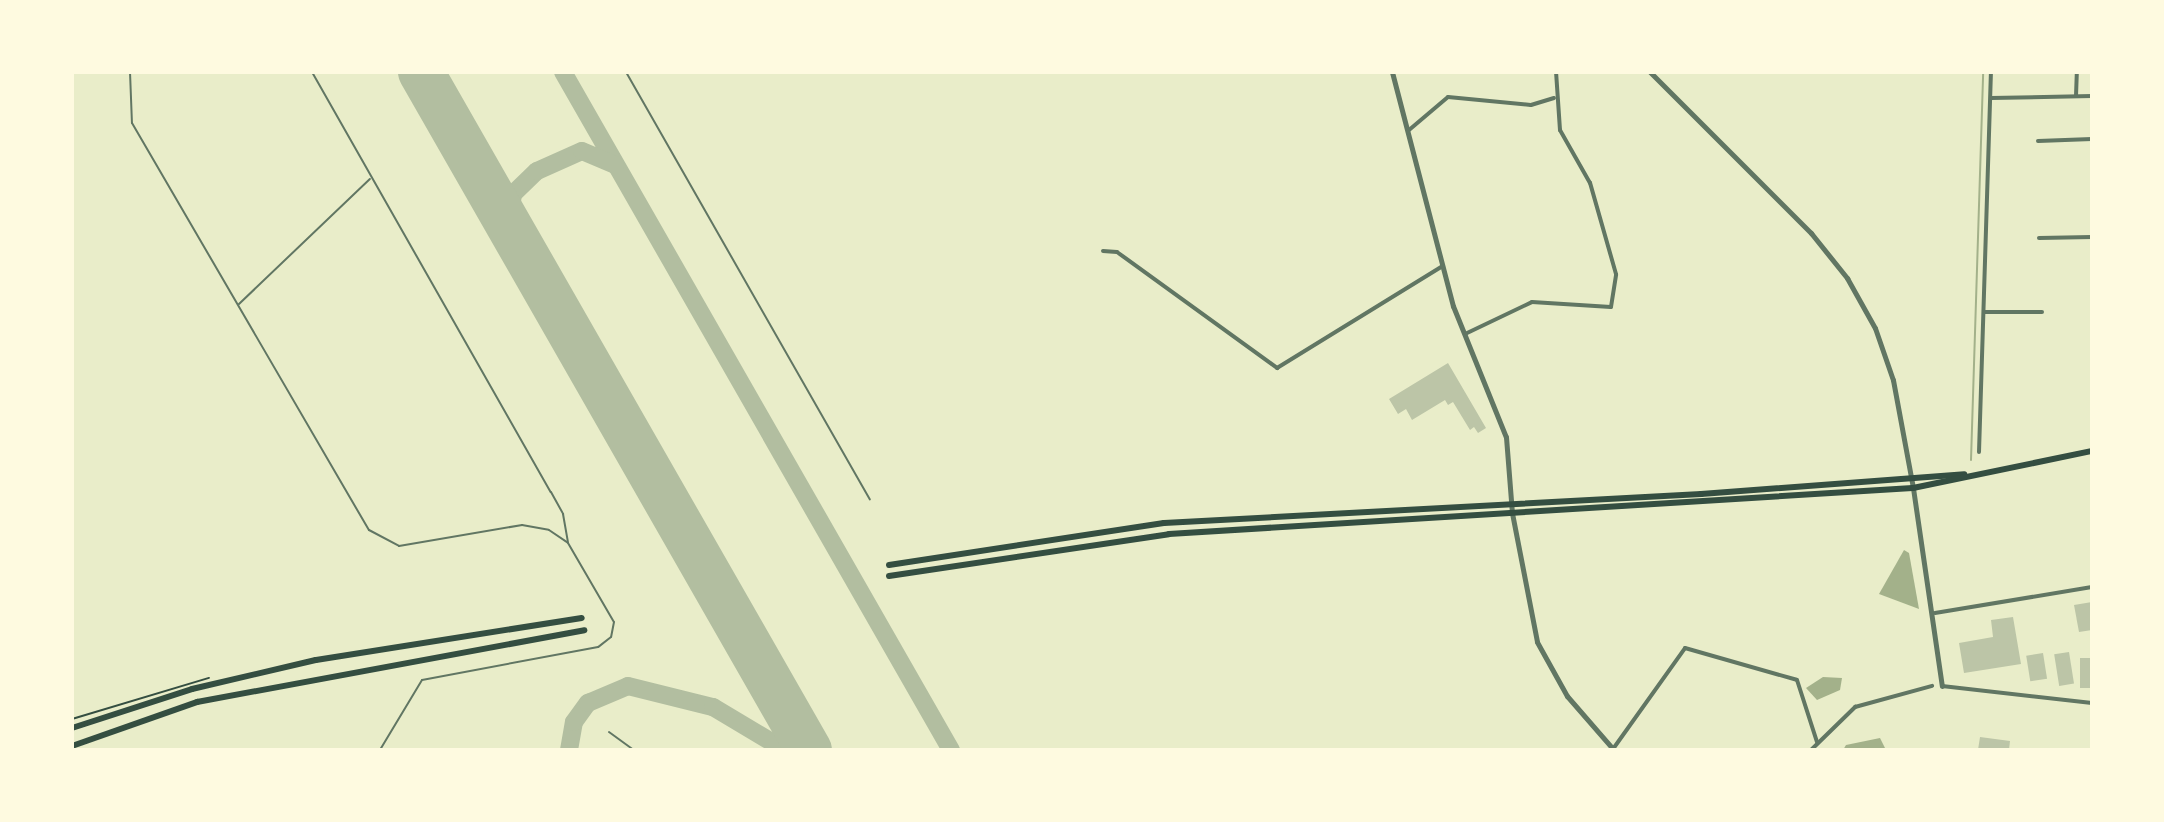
<!DOCTYPE html>
<style>
body{margin:0}
#map{position:relative;width:2164px;height:822px;overflow:hidden;background:#e9edc9;font-family:"Varela Round",sans-serif}
div>[style]{position:absolute}
.water>*{inset:0;background:#a3b18a}
.stream>*{height:2px;margin:-1px;padding:0 1px;transform-origin:1px;border-radius:1px;background:#a3b18a}
.taxiway>*{height:18px;margin:-9px;padding:0 9px;transform-origin:9px;border-radius:9px;background:#b2bea0}
.runway>*{height:46px;margin:-23px;padding:0 23px;transform-origin:23px;border-radius:23px;background:#b2bea0}
.building>*{inset:0;background:#bcc5a7;transform-origin:0 0}
.path>*{height:2px;margin:-1px;padding:0 1px;transform-origin:1px;border-radius:1px;background:#344e41}
.service>*{height:2px;margin:-1px;padding:0 1px;transform-origin:1px;border-radius:1px;background:#617663}
.minor>*{height:4px;margin:-2px;padding:0 2px;transform-origin:2px;border-radius:2px;background:#617663}
.tertiary>*{height:5px;margin:-2.5px;padding:0 2.5px;transform-origin:2.5px;border-radius:2.5px;background:#617663}
.secondary>*{height:6px;margin:-3px;padding:0 3px;transform-origin:3px;border-radius:3px;background:#344e41}
span{translate:-50% -50%;white-space:nowrap;text-align:center;line-height:1.15;-webkit-text-stroke:7px #fefae0;paint-order:stroke}
.frame{position:absolute;inset:0;border:74px solid #fefae0;pointer-events:none}
</style>
<div id="map">
<div class="water">
<i style="clip-path:polygon(1904px 550px,1909px 553px,1919px 609px,1879px 594px)"></i>
<i style="clip-path:polygon(1823px 677px,1842px 678px,1840px 690px,1817px 700px,1806px 688px)"></i>
<i style="clip-path:polygon(1880px 738px,1886px 750px,1843px 750px,1846px 745px)"></i>
</div>
<div class="stream">
<i style="left:1971px;top:460px;width:388px;rotate:-88.2deg"></i>
</div>
<div class="taxiway">
<i style="left:563px;top:72px;width:781px;rotate:60.22deg"></i>
<i style="left:509px;top:226px;width:32px;rotate:-83deg"></i>
<i style="left:513px;top:194px;width:33px;rotate:-44deg"></i>
<i style="left:537px;top:171px;width:49px;rotate:-24deg"></i>
<i style="left:582px;top:151px;width:36px;rotate:23deg"></i>
<i style="left:780px;top:699px;width:63px;rotate:54deg"></i>
<i style="left:569px;top:750px;width:28px;rotate:-80deg"></i>
<i style="left:574px;top:722px;width:24px;rotate:-54deg"></i>
<i style="left:588px;top:703px;width:43px;rotate:-23deg"></i>
<i style="left:628px;top:686px;width:88px;rotate:13.9deg"></i>
<i style="left:713px;top:707px;width:84px;rotate:30.8deg"></i>
</div>
<div class="runway">
<i style="left:421px;top:72px;width:781px;rotate:60.22deg"></i>
</div>
<div class="building">
<i style="clip-path:polygon(1448px 363px,1486px 428px,1478px 433px,1474px 427px,1470px 430px,1453px 402px,1448px 405px,1445px 400px,1412px 420px,1406px 409px,1398px 414px,1389px 399px)"></i>
<i style="clip-path:polygon(2092px 602px,2092px 630px,2079px 632px,2074px 605px)"></i>
<i style="clip-path:polygon(2013px 617px,2021px 664px,1964px 673px,1959px 643px,1993px 637px,1991px 620px)"></i>
<i style="left:2069px;top:652px;width:32px;height:15px;rotate:81deg"></i>
<i style="left:2043px;top:653px;width:26px;height:17px;rotate:81deg"></i>
<i style="left:2080px;top:658px;width:11px;height:30px"></i>
<i style="clip-path:polygon(1980px 737px,2010px 741px,2009px 750px,1978px 750px)"></i>
</div>
<div class="path">
<i style="left:72px;top:719px;width:143px;rotate:-16.7deg"></i>
</div>
<div class="service">
<i style="left:130px;top:72px;width:51px;rotate:87.8deg"></i>
<i style="left:132px;top:123px;width:471px;rotate:59.8deg"></i>
<i style="left:369px;top:530px;width:34px;rotate:28deg"></i>
<i style="left:399px;top:546px;width:125px;rotate:-9.7deg"></i>
<i style="left:522px;top:525px;width:27px;rotate:10deg"></i>
<i style="left:549px;top:530px;width:23px;rotate:34deg"></i>
<i style="left:568px;top:543px;width:91px;rotate:59.8deg"></i>
<i style="left:614px;top:622px;width:15px;rotate:101deg"></i>
<i style="left:611px;top:637px;width:16px;rotate:142deg"></i>
<i style="left:598px;top:647px;width:179px;rotate:169.4deg"></i>
<i style="left:422px;top:680px;width:82px;rotate:121deg"></i>
<i style="left:312px;top:72px;width:483px;rotate:60.4deg"></i>
<i style="left:551px;top:492px;width:25px;rotate:61deg"></i>
<i style="left:563px;top:514px;width:28px;rotate:80deg"></i>
<i style="left:626px;top:72px;width:492px;rotate:60.3deg"></i>
<i style="left:239px;top:304px;width:181px;rotate:-43.7deg"></i>
<i style="left:609px;top:732px;width:31px;rotate:36deg"></i>
</div>
<div class="minor">
<i style="left:2076px;top:96px;width:24px;rotate:-88deg"></i>
<i style="left:1991px;top:98px;width:101px;rotate:-1.1deg"></i>
<i style="left:1409px;top:130px;width:51px;rotate:-40.2deg"></i>
<i style="left:1448px;top:97px;width:83px;rotate:5.5deg"></i>
<i style="left:1531px;top:105px;width:24px;rotate:-17deg"></i>
<i style="left:2038px;top:141px;width:54px;rotate:-2.1deg"></i>
<i style="left:2039px;top:238px;width:53px;rotate:-1.1deg"></i>
<i style="left:1103px;top:251px;width:14px;rotate:4deg"></i>
<i style="left:1117px;top:252px;width:198px;rotate:35.9deg"></i>
<i style="left:1277px;top:368px;width:195px;rotate:-31.6deg"></i>
<i style="left:1984px;top:312px;width:58px"></i>
<i style="left:1465px;top:334px;width:74px;rotate:-25.5deg"></i>
<i style="left:1532px;top:302px;width:79px;rotate:3.6deg"></i>
<i style="left:1611px;top:307px;width:33px;rotate:-81deg"></i>
<i style="left:1616px;top:274px;width:95px;rotate:-105.9deg"></i>
<i style="left:1590px;top:183px;width:61px;rotate:-119.5deg"></i>
<i style="left:1560px;top:130px;width:58px;rotate:-93.9deg"></i>
<i style="left:1979px;top:452px;width:380px;rotate:-88.2deg"></i>
<i style="left:1935px;top:613px;width:159px;rotate:-9.4deg"></i>
<i style="left:1942px;top:686px;width:151px;rotate:6.5deg"></i>
<i style="left:1613px;top:749px;width:124px;rotate:-54.5deg"></i>
<i style="left:1685px;top:648px;width:116px;rotate:15.9deg"></i>
<i style="left:1797px;top:680px;width:65px;rotate:72.1deg"></i>
<i style="left:1811px;top:750px;width:62px;rotate:-44.3deg"></i>
<i style="left:1855px;top:707px;width:80px;rotate:-15.3deg"></i>
</div>
<div class="tertiary">
<i style="left:1392px;top:72px;width:242px;rotate:75.4deg"></i>
<i style="left:1453px;top:306px;width:141px;rotate:68deg"></i>
<i style="left:1506px;top:437px;width:76px;rotate:85.5deg"></i>
<i style="left:1512px;top:513px;width:131px;rotate:79deg"></i>
<i style="left:1537px;top:642px;width:62px;rotate:60.9deg"></i>
<i style="left:1567px;top:696px;width:72px;rotate:49deg"></i>
<i style="left:1650px;top:72px;width:228px;rotate:45deg"></i>
<i style="left:1811px;top:233px;width:58px;rotate:51.3deg"></i>
<i style="left:1847px;top:278px;width:57px;rotate:60.8deg"></i>
<i style="left:1875px;top:328px;width:55px;rotate:70.9deg"></i>
<i style="left:1893px;top:380px;width:110px;rotate:79.5deg"></i>
<i style="left:1913px;top:488px;width:200px;rotate:81.7deg"></i>
</div>
<div class="secondary">
<i style="left:889px;top:565px;width:278px;rotate:-8.7deg"></i>
<i style="left:1164px;top:523px;width:538px;rotate:-3.09deg"></i>
<i style="left:1701px;top:494px;width:264px;rotate:-4.3deg"></i>
<i style="left:889px;top:576px;width:283px;rotate:-8.5deg"></i>
<i style="left:1169px;top:534px;width:745px;rotate:-3.54deg"></i>
<i style="left:1913px;top:488px;width:183px;rotate:-11.7deg"></i>
<i style="left:72px;top:728px;width:126px;rotate:-18deg"></i>
<i style="left:192px;top:689px;width:127px;rotate:-13.2deg"></i>
<i style="left:316px;top:660px;width:269px;rotate:-9deg"></i>
<i style="left:72px;top:746px;width:133px;rotate:-19.4deg"></i>
<i style="left:197px;top:702px;width:394px;rotate:-10.5deg"></i>
</div>
<div class="frame"></div>
</div>
